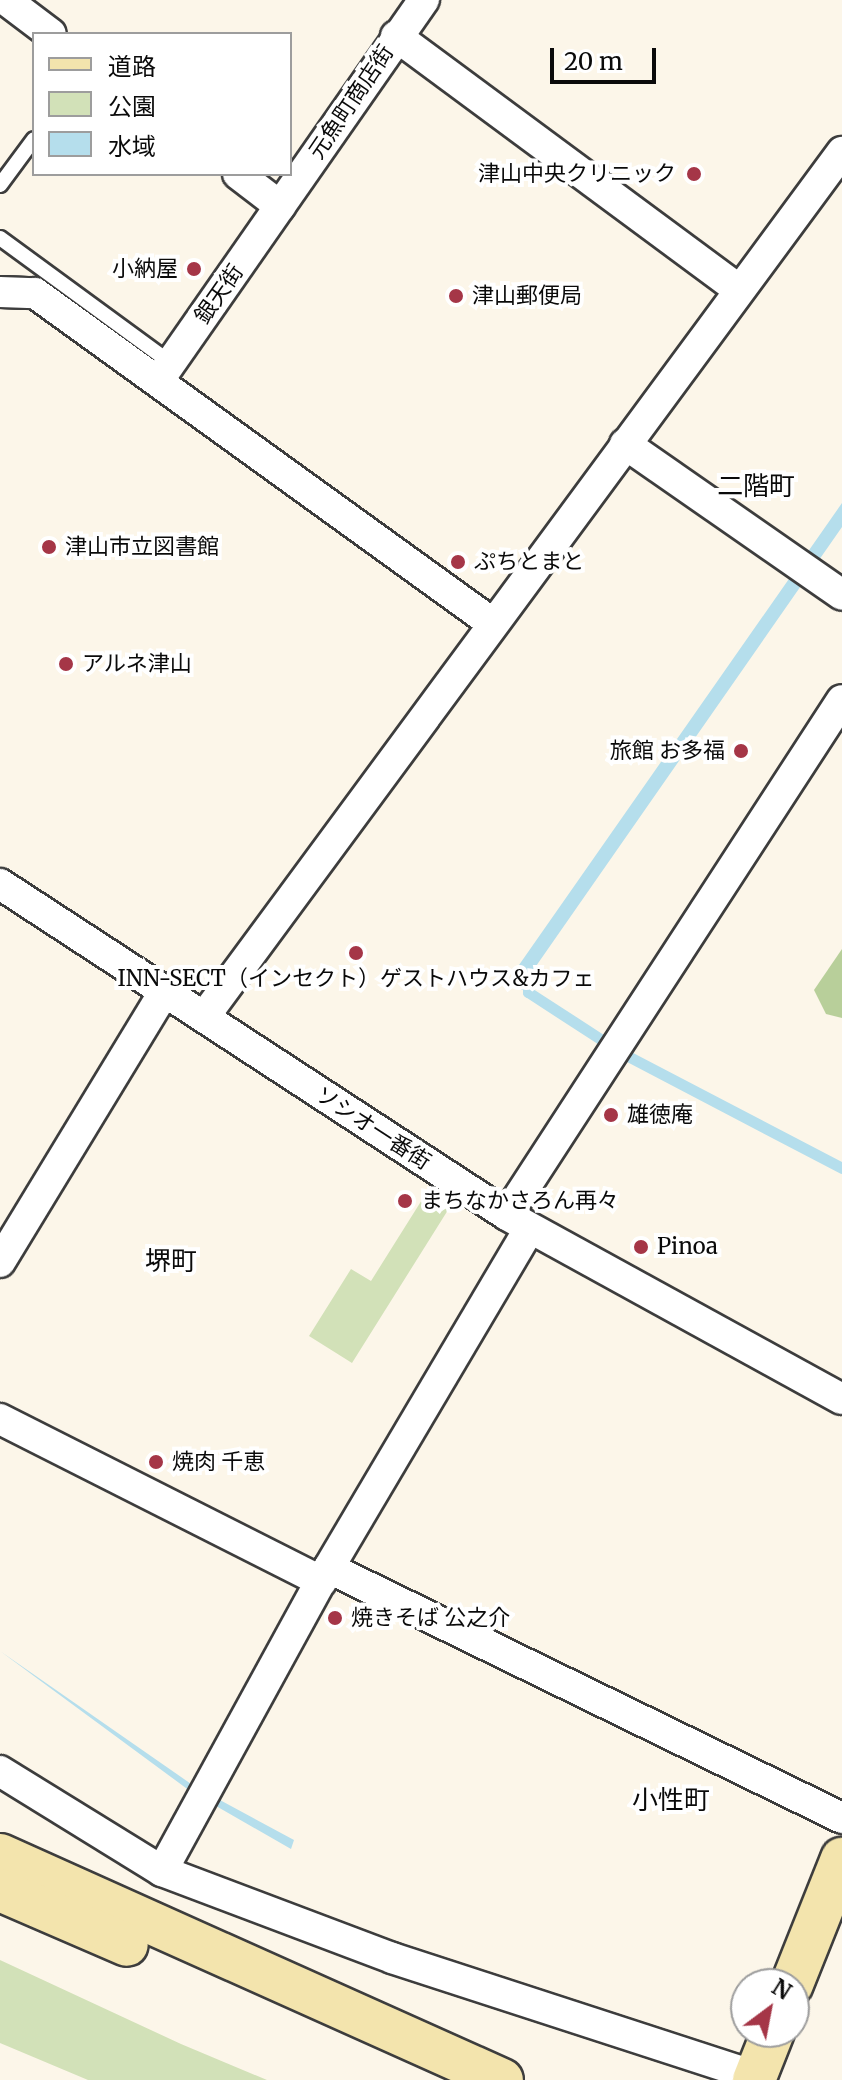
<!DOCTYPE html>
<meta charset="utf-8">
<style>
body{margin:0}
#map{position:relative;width:842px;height:2080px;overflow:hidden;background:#fcf6e9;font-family:Merriweather,"Noto Sans JP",serif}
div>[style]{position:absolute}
.green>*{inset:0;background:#d2e1b8}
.forest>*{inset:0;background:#b8cf9a}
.water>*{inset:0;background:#b5deec}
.stream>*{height:11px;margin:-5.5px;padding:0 5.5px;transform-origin:5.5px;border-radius:5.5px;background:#b5deec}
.roads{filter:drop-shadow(2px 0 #3d3d3d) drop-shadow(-2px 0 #3d3d3d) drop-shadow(0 2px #3d3d3d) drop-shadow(0 -2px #3d3d3d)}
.lane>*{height:14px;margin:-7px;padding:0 7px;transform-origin:7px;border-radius:7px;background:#fff}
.street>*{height:30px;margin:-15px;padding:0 15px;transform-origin:15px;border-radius:15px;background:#fff}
.secondary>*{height:42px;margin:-21px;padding:0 21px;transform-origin:21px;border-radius:21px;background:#f3e4ad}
.dots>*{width:22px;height:22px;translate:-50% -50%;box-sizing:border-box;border:4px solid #fff;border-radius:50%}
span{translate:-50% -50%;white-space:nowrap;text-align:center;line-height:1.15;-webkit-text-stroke:8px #fff;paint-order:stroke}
.street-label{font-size:22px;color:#0a0a0a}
.poi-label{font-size:22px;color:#0a0a0a}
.right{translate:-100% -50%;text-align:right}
.left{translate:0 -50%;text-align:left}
.quarter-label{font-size:26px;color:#0a0a0a}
.legend{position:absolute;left:32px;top:32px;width:260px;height:144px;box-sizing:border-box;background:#fff;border:2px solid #9d9d9d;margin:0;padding:10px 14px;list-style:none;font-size:24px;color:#0a0a0a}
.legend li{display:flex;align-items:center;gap:16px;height:40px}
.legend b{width:40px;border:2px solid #9d9d9d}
.north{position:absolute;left:730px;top:1968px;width:80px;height:80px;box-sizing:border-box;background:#fff;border:2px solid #9d9d9d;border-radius:50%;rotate:32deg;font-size:22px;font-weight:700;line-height:32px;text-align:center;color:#0a0a0a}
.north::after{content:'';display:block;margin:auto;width:28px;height:36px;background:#a53647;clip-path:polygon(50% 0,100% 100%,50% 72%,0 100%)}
.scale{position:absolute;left:550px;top:48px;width:106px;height:36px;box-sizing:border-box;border:4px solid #0a0a0a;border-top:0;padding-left:10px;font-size:24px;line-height:28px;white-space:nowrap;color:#0a0a0a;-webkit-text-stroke:6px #fff;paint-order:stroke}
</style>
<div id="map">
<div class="green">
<i style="clip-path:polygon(425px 1195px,448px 1210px,352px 1363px,309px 1336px,351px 1269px,371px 1281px)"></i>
<i style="clip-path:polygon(0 1960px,181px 2044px,267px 2080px,88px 2080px,0 2043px)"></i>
</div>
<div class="forest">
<i style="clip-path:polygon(842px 949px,842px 1018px,826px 1014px,814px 990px)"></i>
</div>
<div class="water">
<i style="clip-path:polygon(842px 503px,842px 527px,534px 969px,536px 989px,521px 990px,519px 965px)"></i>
<i style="clip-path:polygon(0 1651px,194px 1786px,294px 1840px,291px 1849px,190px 1791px)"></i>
</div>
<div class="stream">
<i style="left:528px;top:975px;width:17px;rotate:90deg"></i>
<i style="left:528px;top:992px;width:112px;rotate:33deg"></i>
<i style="left:622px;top:1053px;width:248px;rotate:27.6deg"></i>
</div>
<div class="roads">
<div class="lane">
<i style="left:0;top:185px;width:57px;rotate:-53.5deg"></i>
<i style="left:0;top:238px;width:212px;rotate:36.2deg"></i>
</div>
<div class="street">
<i style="left:6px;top:0;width:56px;rotate:37.1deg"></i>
<i style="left:396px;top:36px;width:427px;rotate:36.5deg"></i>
<i style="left:238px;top:174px;width:53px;rotate:37.3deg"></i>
<i style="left:0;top:292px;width:35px;rotate:2deg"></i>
<i style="left:35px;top:293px;width:564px;rotate:35.83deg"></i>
<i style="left:158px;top:381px;width:465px;rotate:-55.1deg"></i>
<i style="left:625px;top:444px;width:264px;rotate:34.8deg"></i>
<i style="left:0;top:884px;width:605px;rotate:33.14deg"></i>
<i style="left:507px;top:1215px;width:382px;rotate:28.8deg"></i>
<i style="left:204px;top:1017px;width:1075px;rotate:-53.59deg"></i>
<i style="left:507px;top:1215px;width:614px;rotate:-56.96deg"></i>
<i style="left:0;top:1262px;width:317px;rotate:-58.7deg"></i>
<i style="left:0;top:1419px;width:360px;rotate:26.8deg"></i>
<i style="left:329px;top:1568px;width:571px;rotate:25.98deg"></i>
<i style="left:0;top:1771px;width:190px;rotate:31.7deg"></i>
<i style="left:162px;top:1871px;width:246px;rotate:20.7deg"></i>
<i style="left:392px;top:1958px;width:382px;rotate:18deg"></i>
<i style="left:162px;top:1871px;width:331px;rotate:-61.3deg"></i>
<i style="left:321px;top:1581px;width:409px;rotate:-59.4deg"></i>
</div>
<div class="secondary">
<i style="left:0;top:1855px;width:550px;rotate:24.14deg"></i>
<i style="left:0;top:1890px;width:138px;rotate:23.4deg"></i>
<i style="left:792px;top:1984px;width:135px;rotate:-68.2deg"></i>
<i style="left:754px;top:2080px;width:52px;rotate:-68.4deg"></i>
</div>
</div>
<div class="dots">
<i style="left:694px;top:174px;background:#a53647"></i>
<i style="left:194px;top:269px;background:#a53647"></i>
<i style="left:456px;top:296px;background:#a53647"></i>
<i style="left:49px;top:547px;background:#a53647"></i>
<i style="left:458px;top:562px;background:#a53647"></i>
<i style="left:66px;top:664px;background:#a53647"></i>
<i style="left:741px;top:751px;background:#a53647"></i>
<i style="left:356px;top:953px;background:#a53647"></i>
<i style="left:611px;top:1115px;background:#a53647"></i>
<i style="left:405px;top:1201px;background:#a53647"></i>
<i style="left:641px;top:1247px;background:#a53647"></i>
<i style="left:156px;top:1462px;background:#a53647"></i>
<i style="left:335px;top:1618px;background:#a53647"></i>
</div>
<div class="street-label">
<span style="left:351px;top:102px;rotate:-56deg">元魚町商店街</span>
<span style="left:219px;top:294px;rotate:-55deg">銀天街</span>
<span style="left:373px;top:1128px;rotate:33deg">ソシオ一番街</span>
</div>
<div class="poi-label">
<span class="right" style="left:676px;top:174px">津山中央クリニック</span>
<span class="right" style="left:178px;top:269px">小納屋</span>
<span class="left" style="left:472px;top:296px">津山郵便局</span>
<span class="left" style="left:65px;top:547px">津山市立図書館</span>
<span class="left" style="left:474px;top:562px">ぷちとまと</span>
<span class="left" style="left:82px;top:664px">アルネ津山</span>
<span class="right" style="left:725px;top:751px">旅館 お多福</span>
<span style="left:356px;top:979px">INN-SECT（インセクト）ゲストハウス&amp;カフェ</span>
<span class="left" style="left:627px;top:1115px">雄徳庵</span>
<span class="left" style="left:421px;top:1201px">まちなかさろん再々</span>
<span class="left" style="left:657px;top:1247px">Pinoa</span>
<span class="left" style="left:172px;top:1462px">焼肉 千恵</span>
<span class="left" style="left:351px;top:1618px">焼きそば 公之介</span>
</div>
<div class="quarter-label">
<span style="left:756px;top:486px">二階町</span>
<span style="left:171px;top:1261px">堺町</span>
<span style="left:671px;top:1800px">小性町</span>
</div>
<ul class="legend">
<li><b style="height:10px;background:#f3e4ad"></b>道路</li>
<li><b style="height:22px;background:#d2e1b8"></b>公園</li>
<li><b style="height:22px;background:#b5deec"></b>水域</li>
</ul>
<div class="north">N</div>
<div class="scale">20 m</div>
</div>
